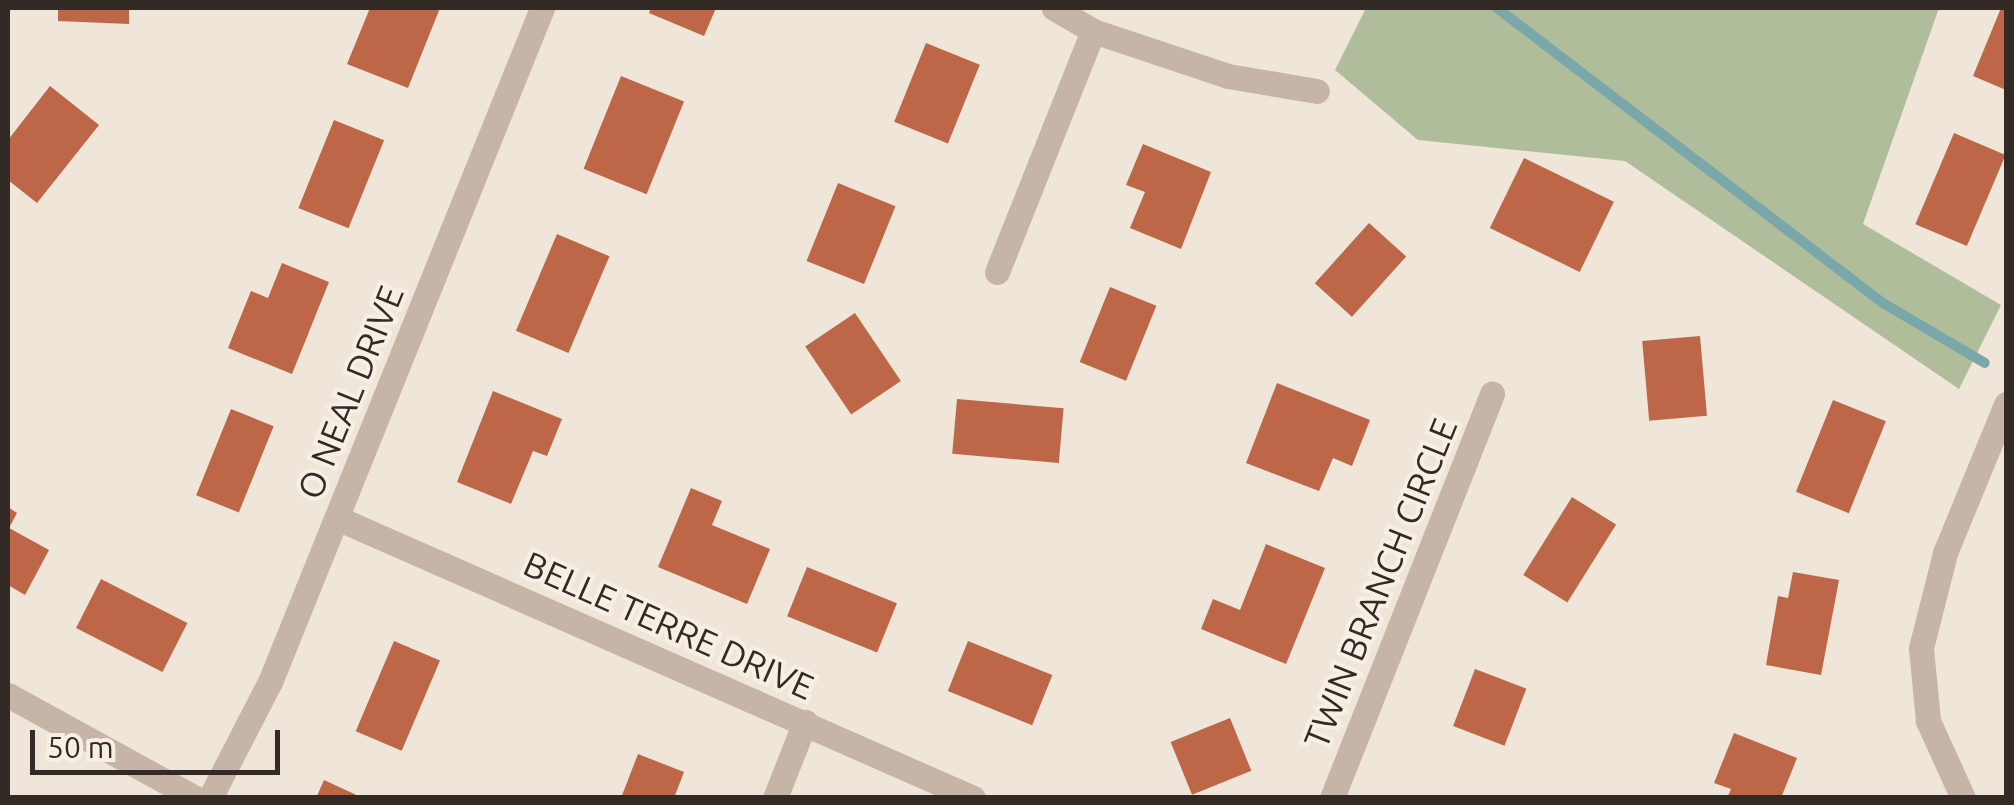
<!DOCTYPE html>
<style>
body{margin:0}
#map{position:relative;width:2014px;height:805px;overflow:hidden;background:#efe5d9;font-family:Ubuntu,sans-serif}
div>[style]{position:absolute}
.green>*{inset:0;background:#b0bd9a}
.stream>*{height:10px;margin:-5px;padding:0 5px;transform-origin:5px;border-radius:5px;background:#7aa7aa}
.building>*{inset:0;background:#be6748;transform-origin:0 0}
.minor>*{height:25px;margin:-12.5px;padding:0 12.5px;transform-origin:12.5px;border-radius:12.5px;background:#c6b5a6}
span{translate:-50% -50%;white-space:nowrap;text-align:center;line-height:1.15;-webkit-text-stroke:8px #f7efe4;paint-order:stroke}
.street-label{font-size:35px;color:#332a26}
.frame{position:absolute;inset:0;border:10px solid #332a26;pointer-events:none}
.scale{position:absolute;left:30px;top:730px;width:250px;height:45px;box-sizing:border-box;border:5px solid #332a26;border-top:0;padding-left:12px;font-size:30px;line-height:35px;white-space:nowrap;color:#332a26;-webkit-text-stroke:8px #f7efe4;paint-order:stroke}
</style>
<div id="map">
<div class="green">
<i style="clip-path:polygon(1366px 8px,1939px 8px,1863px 224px,2001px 305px,1959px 389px,1625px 161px,1418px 140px,1335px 70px)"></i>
</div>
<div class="stream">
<i style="left:1497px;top:8px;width:486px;rotate:37.4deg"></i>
<i style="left:1883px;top:303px;width:118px;rotate:30.5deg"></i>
</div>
<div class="building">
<i style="clip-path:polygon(58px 8px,129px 8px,129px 24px,58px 21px)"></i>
<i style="clip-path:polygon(370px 8px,440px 8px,408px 88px,347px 64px)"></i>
<i style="clip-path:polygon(651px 8px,716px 8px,704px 36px,649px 13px)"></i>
<i style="clip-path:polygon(2001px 8px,2006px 8px,2006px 90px,1973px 76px)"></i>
<i style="left:926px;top:43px;width:58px;height:85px;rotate:22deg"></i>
<i style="left:621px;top:76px;width:68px;height:100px;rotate:22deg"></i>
<i style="clip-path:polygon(50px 86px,99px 125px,37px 203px,8px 180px,8px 140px)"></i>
<i style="left:334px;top:120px;width:54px;height:95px;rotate:22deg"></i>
<i style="left:1954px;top:133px;width:56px;height:99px;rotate:23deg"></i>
<i style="clip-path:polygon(1143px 144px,1211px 172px,1181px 249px,1130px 228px,1145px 192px,1126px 185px)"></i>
<i style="left:1524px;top:158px;width:100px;height:78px;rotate:26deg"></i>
<i style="left:838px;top:183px;width:62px;height:84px;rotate:22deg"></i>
<i style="left:1369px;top:223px;width:50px;height:81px;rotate:42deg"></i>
<i style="left:557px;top:234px;width:57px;height:105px;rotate:23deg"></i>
<i style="clip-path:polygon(282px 263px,329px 282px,292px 374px,228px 348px,251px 291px,268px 298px)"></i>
<i style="left:1110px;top:287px;width:50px;height:81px;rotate:22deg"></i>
<i style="left:855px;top:313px;width:82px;height:60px;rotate:56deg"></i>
<i style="left:1700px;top:336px;width:80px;height:58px;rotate:85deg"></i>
<i style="clip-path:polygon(1277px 383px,1370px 420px,1352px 466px,1333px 458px,1319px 491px,1246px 463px)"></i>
<i style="clip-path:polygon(493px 391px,562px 419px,547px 456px,533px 451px,511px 504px,457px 482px)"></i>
<i style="left:957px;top:399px;width:107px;height:55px;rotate:5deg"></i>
<i style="left:1833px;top:400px;width:57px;height:99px;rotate:22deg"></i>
<i style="left:231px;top:409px;width:46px;height:93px;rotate:22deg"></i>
<i style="clip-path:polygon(691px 488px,722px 501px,712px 525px,770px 549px,747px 604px,658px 567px)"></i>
<i style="left:1572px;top:497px;width:52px;height:92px;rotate:32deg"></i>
<i style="clip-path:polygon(8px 507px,17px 513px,9px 528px,49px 550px,25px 595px,8px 585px)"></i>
<i style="clip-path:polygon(1266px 544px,1325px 568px,1286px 664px,1201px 629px,1213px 599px,1240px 610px)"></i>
<i style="left:807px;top:567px;width:97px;height:53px;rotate:22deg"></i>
<i style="clip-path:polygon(1793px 572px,1839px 580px,1821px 675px,1766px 665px,1778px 596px,1788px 598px)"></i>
<i style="left:101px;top:579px;width:97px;height:55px;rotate:27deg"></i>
<i style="left:394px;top:641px;width:50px;height:98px;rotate:23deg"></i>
<i style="left:968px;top:641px;width:91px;height:54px;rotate:22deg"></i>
<i style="left:1475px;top:669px;width:55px;height:61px;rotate:21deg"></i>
<i style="left:1230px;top:718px;width:57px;height:64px;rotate:68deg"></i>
<i style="clip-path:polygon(1734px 733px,1797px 758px,1781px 798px,1727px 798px,1731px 789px,1714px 783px)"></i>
<i style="clip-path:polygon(638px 754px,684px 772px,674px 798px,621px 798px)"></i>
<i style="clip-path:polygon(324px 780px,363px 798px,316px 798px)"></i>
</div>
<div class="minor">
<i style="left:1054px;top:8px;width:45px;rotate:30.5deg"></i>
<i style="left:1093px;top:31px;width:142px;rotate:18.4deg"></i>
<i style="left:1228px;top:76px;width:90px;rotate:9.6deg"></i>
<i style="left:997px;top:272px;width:259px;rotate:-68.3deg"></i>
<i style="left:337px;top:518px;width:695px;rotate:23.76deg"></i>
<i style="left:8px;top:695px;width:213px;rotate:28.8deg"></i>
<i style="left:210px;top:798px;width:131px;rotate:-62.7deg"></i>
<i style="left:270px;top:682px;width:727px;rotate:-68.02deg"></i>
<i style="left:775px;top:798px;width:82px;rotate:-68.5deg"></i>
<i style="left:1332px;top:798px;width:435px;rotate:-68.4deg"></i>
<i style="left:1963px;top:798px;width:85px;rotate:-114.4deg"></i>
<i style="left:1928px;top:721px;width:73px;rotate:-95.5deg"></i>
<i style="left:1921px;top:648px;width:98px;rotate:-75.8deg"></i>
<i style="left:1945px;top:553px;width:161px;rotate:-67.7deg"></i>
</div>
<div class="street-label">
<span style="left:350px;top:392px;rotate:-68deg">O NEAL DRIVE</span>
<span style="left:1380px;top:583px;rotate:-68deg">TWIN BRANCH CIRCLE</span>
<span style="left:669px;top:625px;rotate:24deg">BELLE TERRE DRIVE</span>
</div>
<div class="frame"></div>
<div class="scale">50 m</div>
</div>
